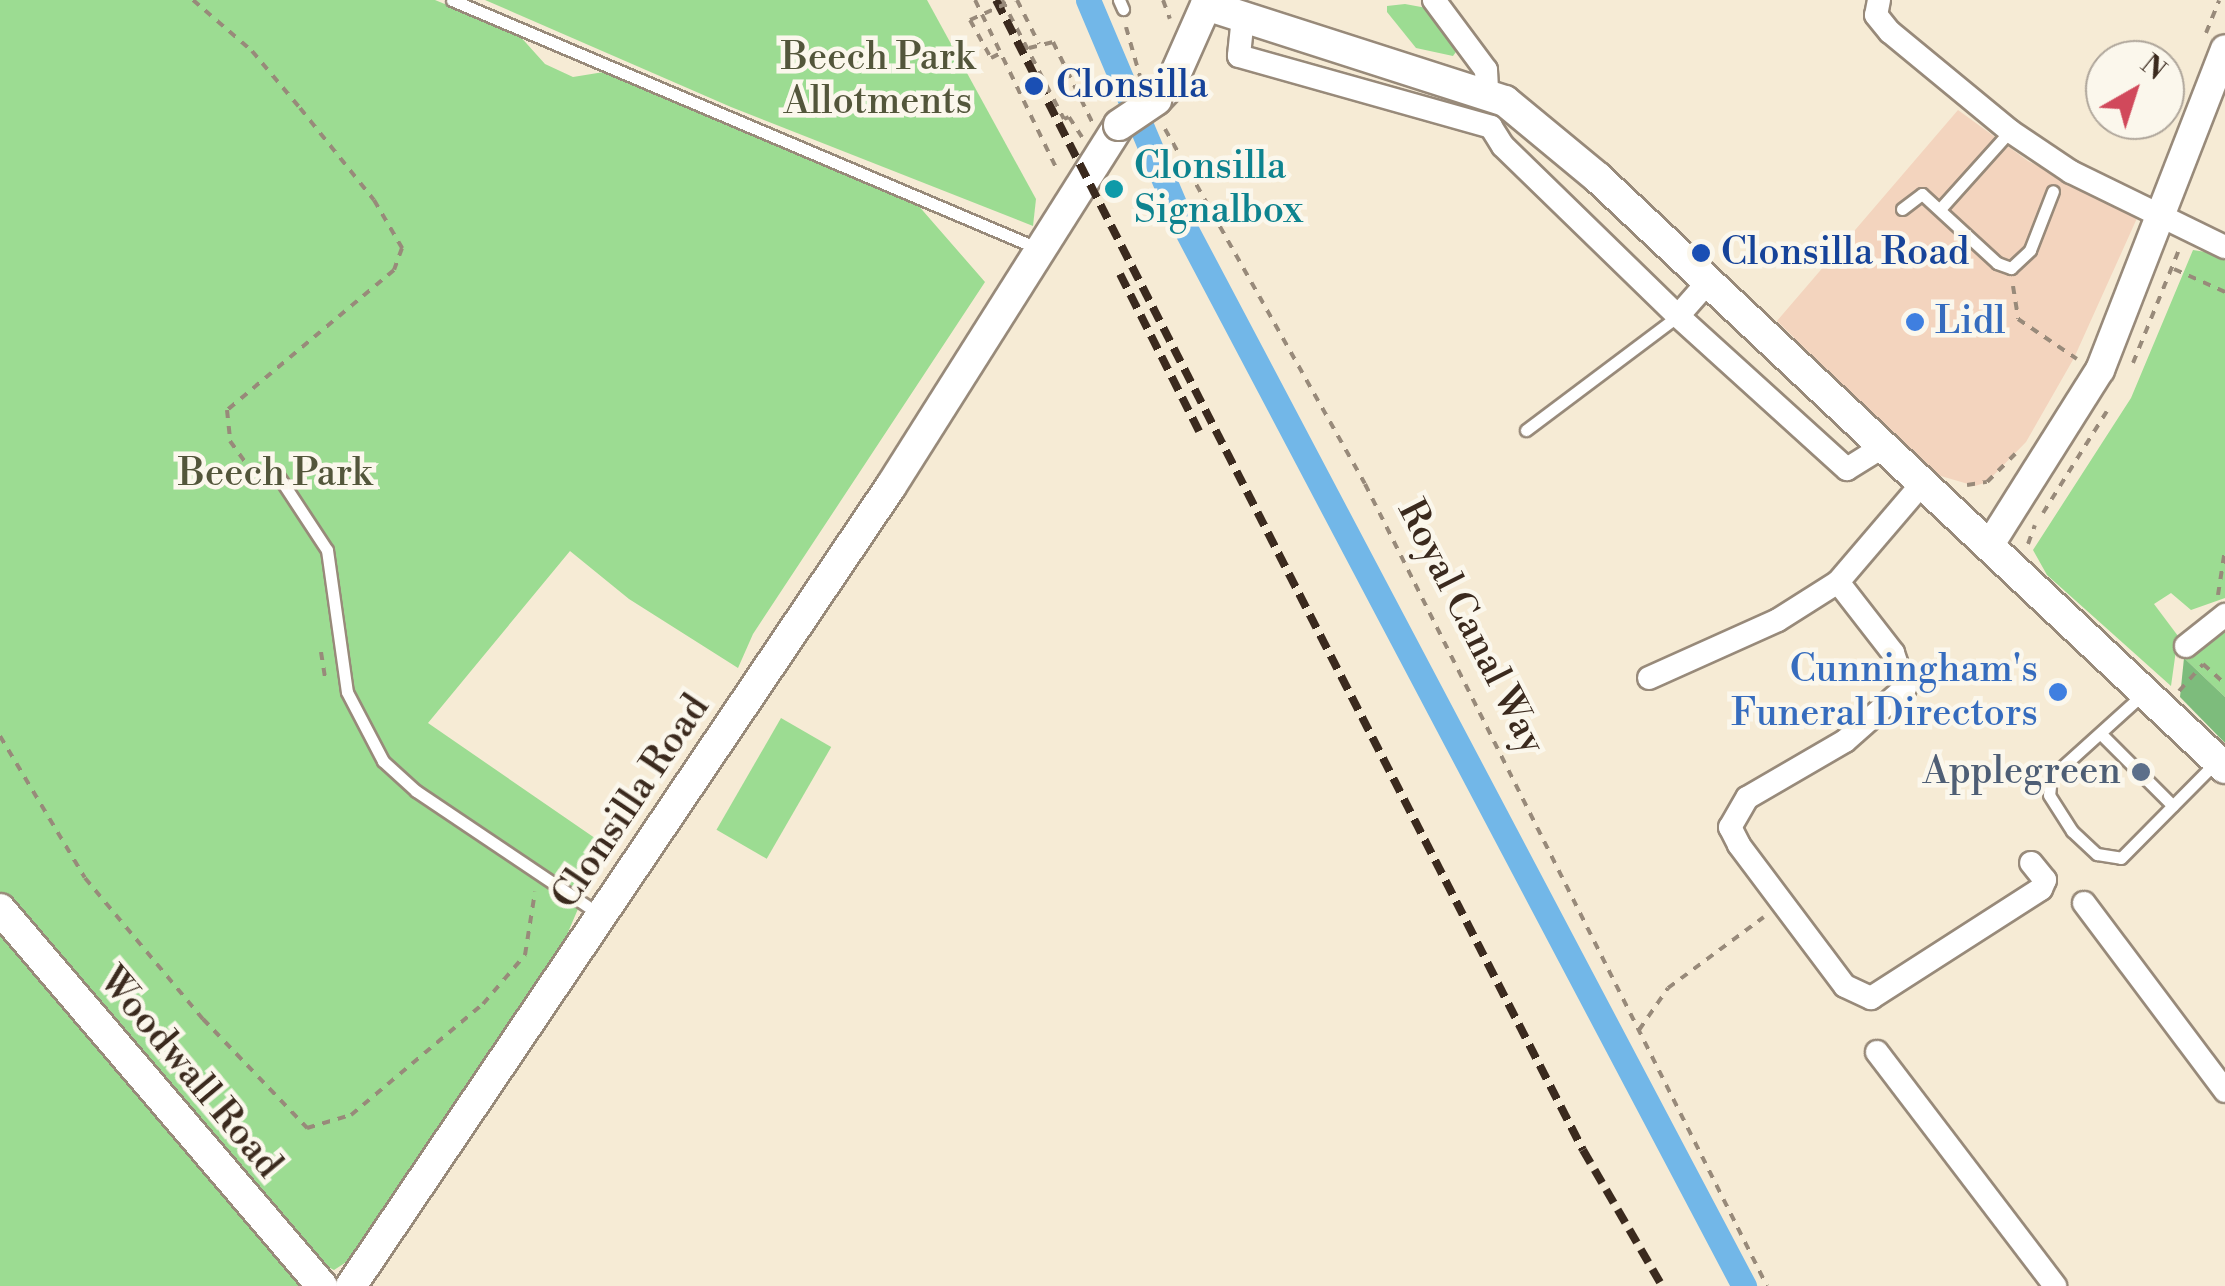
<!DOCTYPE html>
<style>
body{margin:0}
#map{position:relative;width:2225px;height:1286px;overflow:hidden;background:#f6ebd5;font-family:"Libre Bodoni",serif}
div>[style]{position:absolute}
.built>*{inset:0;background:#f3d4be}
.green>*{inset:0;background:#9cdc92;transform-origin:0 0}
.forest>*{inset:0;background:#7dbc7c}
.canal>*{height:25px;margin:-12.5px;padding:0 12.5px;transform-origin:12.5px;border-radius:12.5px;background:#72b7e8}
.path>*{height:4px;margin-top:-2px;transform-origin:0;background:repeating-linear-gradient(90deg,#988a7a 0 8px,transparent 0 16px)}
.roads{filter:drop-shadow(2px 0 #988a7a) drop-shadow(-2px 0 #988a7a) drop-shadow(0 2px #988a7a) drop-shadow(0 -2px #988a7a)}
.service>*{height:11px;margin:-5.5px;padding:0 5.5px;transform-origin:5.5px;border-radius:5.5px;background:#fff}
.minor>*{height:22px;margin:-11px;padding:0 11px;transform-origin:11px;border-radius:11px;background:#fff}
.tertiary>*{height:28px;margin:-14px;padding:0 14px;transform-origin:14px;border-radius:14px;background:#fff}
.secondary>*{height:30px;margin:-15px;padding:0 15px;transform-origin:15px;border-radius:15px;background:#fff}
.rail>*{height:8px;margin-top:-4px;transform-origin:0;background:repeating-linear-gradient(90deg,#3b2a1e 0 15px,transparent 0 23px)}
.path-bridge>*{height:4px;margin-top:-2px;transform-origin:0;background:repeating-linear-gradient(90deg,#988a7a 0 8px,transparent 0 16px)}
.bridges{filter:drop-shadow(2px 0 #988a7a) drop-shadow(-2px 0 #988a7a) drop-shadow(0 2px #988a7a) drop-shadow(0 -2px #988a7a)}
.secondary-bridge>*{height:30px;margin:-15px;padding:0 15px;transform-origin:15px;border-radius:15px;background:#fff}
.dots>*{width:28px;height:28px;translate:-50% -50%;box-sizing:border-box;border:5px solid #fbf7ec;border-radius:50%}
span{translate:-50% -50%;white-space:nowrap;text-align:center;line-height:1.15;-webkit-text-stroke:9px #fbf7ec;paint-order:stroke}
.park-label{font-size:38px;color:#53563b}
.transit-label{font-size:38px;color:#164399}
.left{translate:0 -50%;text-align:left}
.culture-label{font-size:38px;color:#0d838f}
.shop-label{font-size:38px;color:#366cbe}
.right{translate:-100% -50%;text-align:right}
.street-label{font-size:38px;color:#3b2a1e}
.service-label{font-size:38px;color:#4e5e75}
.north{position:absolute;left:2085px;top:40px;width:100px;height:100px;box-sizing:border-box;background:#fbf7ec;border:2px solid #aea59a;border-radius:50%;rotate:39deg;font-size:28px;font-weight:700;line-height:40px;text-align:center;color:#3b2a1e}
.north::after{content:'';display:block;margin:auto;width:35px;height:45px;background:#d1495b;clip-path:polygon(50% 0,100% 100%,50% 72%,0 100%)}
</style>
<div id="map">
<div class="built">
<i style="clip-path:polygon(1958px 110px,2028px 161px,2138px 216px,2074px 358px,2026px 442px,1987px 482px,1975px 486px,1934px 474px,1777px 321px)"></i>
</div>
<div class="green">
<i style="clip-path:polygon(0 0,435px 0,518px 34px,545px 64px,573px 77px,610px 71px,878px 182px,917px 204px,985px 282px,753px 634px,738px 668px,629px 599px,570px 551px,428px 723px,605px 845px,561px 949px,351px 1259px,334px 1270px,318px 1262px,0 897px)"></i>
<i style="clip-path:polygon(485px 0,927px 0,1036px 199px,1033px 226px,731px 107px)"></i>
<i style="clip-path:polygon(1405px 4px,1432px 9px,1458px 49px,1453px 56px,1416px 48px,1387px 12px,1387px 6px)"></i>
<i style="clip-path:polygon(2193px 250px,2225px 255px,2225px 598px,2191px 610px,2171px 593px,2154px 604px,2178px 636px,2171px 686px,2047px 575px,2033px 550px,2131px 398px)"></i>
<i style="clip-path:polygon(2225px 625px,2225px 697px,2184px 658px)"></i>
<i style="left:781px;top:718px;width:58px;height:129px;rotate:30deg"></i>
<i style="clip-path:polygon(0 924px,297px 1281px,301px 1286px,0 1286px)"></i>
</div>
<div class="forest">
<i style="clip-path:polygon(2184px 658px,2225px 697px,2225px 743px,2180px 697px)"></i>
</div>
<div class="canal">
<i style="left:1088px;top:0;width:239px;rotate:67.1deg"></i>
<i style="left:1181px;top:220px;width:1206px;rotate:62.16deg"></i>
</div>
<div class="path">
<i style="left:193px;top:0;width:78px;rotate:40.8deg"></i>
<i style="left:252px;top:51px;width:75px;rotate:49.9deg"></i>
<i style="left:300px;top:108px;width:118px;rotate:51.2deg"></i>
<i style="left:374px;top:200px;width:56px;rotate:59.7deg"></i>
<i style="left:402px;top:248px;width:23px;rotate:110deg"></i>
<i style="left:394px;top:270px;width:218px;rotate:140deg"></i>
<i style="left:227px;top:410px;width:31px;rotate:84deg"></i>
<i style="left:230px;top:441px;width:53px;rotate:54.2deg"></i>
<i style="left:975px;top:0;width:189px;rotate:64.2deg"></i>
<i style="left:1002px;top:0;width:134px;rotate:62.5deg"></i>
<i style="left:1064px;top:119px;width:5px;rotate:-22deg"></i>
<i style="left:1069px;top:117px;width:24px;rotate:57deg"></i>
<i style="left:1017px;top:0;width:49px;rotate:63.4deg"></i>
<i style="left:1163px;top:0;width:20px;rotate:70deg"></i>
<i style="left:970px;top:20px;width:43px;rotate:61.1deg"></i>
<i style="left:991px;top:58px;width:13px;rotate:-27deg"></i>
<i style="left:1126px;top:27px;width:55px;rotate:74.2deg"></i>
<i style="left:2206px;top:33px;width:35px;rotate:-68deg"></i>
<i style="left:1029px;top:48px;width:25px;rotate:-14deg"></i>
<i style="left:1053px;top:42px;width:89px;rotate:64deg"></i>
<i style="left:1165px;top:129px;width:407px;rotate:60.6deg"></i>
<i style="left:1365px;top:484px;width:897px;rotate:63.38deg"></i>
<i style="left:2174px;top:269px;width:56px;rotate:24.3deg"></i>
<i style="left:2013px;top:286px;width:33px;rotate:81deg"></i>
<i style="left:2018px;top:319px;width:71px;rotate:34.1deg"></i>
<i style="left:2133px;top:363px;width:120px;rotate:-67.9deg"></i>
<i style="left:1967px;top:485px;width:20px;rotate:-9deg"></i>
<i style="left:1987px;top:482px;width:40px;rotate:-45deg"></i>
<i style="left:2043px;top:513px;width:120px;rotate:-57.9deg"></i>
<i style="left:2028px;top:544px;width:20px;rotate:-70deg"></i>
<i style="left:2218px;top:595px;width:47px;rotate:-81.3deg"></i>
<i style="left:321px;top:652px;width:25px;rotate:81deg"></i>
<i style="left:2203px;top:664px;width:30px;rotate:42deg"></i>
<i style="left:2179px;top:691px;width:36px;rotate:-48deg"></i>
<i style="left:0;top:736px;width:165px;rotate:59.1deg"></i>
<i style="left:85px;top:878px;width:184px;rotate:50.1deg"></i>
<i style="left:203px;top:1019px;width:151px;rotate:46.3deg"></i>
<i style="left:307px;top:1128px;width:46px;rotate:-16.5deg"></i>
<i style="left:351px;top:1115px;width:172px;rotate:-40.1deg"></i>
<i style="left:483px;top:1004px;width:65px;rotate:-49.4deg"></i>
<i style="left:525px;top:955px;width:64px;rotate:-81deg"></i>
<i style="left:1639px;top:1030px;width:51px;rotate:-55.4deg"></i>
<i style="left:1668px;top:988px;width:119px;rotate:-36.5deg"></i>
</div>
<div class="roads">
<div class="service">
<i style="left:452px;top:0;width:635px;rotate:22.97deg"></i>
<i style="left:1119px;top:0;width:10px;rotate:66deg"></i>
<i style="left:1902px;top:209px;width:25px;rotate:-37deg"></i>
<i style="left:1922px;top:194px;width:102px;rotate:42.6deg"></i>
<i style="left:1997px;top:263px;width:15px;rotate:20deg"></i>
<i style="left:2011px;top:268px;width:26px;rotate:-43deg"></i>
<i style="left:2030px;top:250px;width:63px;rotate:-68.7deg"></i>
<i style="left:1940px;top:209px;width:105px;rotate:-48.1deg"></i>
<i style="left:1526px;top:430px;width:190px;rotate:-36.9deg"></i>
<i style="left:277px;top:474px;width:91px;rotate:56.7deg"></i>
<i style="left:327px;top:550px;width:143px;rotate:82deg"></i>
<i style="left:347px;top:692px;width:78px;rotate:62.4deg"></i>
<i style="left:383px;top:761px;width:45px;rotate:42.3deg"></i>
<i style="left:416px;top:791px;width:220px;rotate:33.9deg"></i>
<i style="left:2143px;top:694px;width:124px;rotate:137.9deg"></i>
<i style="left:2051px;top:777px;width:18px;rotate:96deg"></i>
<i style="left:2049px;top:795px;width:43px;rotate:57.4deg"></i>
<i style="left:2072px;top:831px;width:34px;rotate:43deg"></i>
<i style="left:2097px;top:854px;width:24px;rotate:9deg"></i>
<i style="left:2121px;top:858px;width:136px;rotate:-45.3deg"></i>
<i style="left:2102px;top:735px;width:100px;rotate:45deg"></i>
</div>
<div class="minor">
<i style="left:1434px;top:0;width:87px;rotate:53.4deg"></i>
<i style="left:1486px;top:70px;width:22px;rotate:87deg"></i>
<i style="left:1879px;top:0;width:15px;rotate:101deg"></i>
<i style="left:1876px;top:15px;width:22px;rotate:51deg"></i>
<i style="left:1890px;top:32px;width:156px;rotate:39.5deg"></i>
<i style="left:2010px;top:131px;width:73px;rotate:33.9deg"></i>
<i style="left:2071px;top:172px;width:171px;rotate:26deg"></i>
<i style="left:1243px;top:17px;width:39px;rotate:96deg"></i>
<i style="left:1239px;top:56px;width:262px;rotate:15.7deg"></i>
<i style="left:1491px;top:127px;width:22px;rotate:58deg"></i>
<i style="left:1503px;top:146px;width:244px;rotate:44.2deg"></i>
<i style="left:1678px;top:316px;width:228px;rotate:42.2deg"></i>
<i style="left:1847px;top:469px;width:39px;rotate:-32deg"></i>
<i style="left:1678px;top:316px;width:44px;rotate:-48.7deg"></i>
<i style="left:1838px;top:582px;width:90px;rotate:52.2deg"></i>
<i style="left:1893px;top:653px;width:37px;rotate:71deg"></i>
<i style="left:1905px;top:688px;width:80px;rotate:138.5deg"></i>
<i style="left:1845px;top:741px;width:113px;rotate:149.8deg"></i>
<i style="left:1747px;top:798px;width:34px;rotate:120deg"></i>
<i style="left:1730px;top:827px;width:20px;rotate:63deg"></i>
<i style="left:1739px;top:845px;width:176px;rotate:53.1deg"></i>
<i style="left:1845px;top:986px;width:29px;rotate:25deg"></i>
<i style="left:1871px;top:998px;width:202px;rotate:-32.7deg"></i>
<i style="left:2041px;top:889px;width:10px;rotate:-66deg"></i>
<i style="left:2045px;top:880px;width:22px;rotate:-129deg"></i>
<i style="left:2186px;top:646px;width:50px;rotate:-38.5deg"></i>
<i style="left:1649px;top:678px;width:141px;rotate:-24.2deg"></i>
<i style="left:1778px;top:620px;width:71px;rotate:-32.3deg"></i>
<i style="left:1838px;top:582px;width:126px;rotate:-49.5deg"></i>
<i style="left:2084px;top:903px;width:235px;rotate:53.1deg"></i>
<i style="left:1877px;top:1052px;width:294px;rotate:52.7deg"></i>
</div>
<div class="tertiary">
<i style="left:1989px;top:546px;width:208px;rotate:-57.8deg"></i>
<i style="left:2100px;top:370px;width:344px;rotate:-68.7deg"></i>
</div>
<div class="secondary">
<i style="left:1156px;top:100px;width:22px;rotate:-47deg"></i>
<i style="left:1171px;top:84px;width:86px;rotate:-66.1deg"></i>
<i style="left:1206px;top:5px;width:314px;rotate:17.8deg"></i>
<i style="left:1505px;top:101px;width:121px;rotate:39.6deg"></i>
<i style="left:1598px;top:178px;width:861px;rotate:43.26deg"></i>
<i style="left:0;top:909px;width:496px;rotate:49.5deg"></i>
<i style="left:351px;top:1286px;width:965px;rotate:-55.98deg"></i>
<i style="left:891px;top:486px;width:427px;rotate:-57.7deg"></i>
</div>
</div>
<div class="rail">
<i style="left:996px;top:0;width:1291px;rotate:62.96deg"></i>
<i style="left:1583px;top:1150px;width:157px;rotate:59.8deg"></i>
<i style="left:1120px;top:274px;width:176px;rotate:63.3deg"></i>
</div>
<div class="path-bridge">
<i style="left:970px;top:20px;width:48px;rotate:-24.4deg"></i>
</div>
<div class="bridges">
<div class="secondary-bridge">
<i style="left:1119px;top:125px;width:45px;rotate:-34deg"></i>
</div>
</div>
<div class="dots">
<i style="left:1034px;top:86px;background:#1a4fb4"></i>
<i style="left:1114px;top:189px;background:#0f9aa8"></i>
<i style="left:1701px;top:253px;background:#1a4fb4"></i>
<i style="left:1915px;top:322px;background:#3f7fe0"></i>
<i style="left:2058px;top:692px;background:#3f7fe0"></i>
<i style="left:2141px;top:772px;background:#5c6f8a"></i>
</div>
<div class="park-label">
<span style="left:878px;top:80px">Beech Park<br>Allotments</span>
<span style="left:275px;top:474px">Beech Park</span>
</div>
<div class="transit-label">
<span class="left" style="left:1056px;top:86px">Clonsilla</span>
<span class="left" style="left:1721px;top:253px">Clonsilla Road</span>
</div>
<div class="culture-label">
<span class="left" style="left:1134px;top:189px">Clonsilla<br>Signalbox</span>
</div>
<div class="shop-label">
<span class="left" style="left:1935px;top:322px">Lidl</span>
<span class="right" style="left:2038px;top:692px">Cunningham's<br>Funeral Directors</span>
</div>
<div class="street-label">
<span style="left:1471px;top:627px;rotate:63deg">Royal Canal Way</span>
<span style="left:631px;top:802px;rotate:-56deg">Clonsilla Road</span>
<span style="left:190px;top:1073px;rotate:50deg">Woodwall Road</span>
</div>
<div class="service-label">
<span class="right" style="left:2121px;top:772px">Applegreen</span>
</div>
<div class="north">N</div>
</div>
